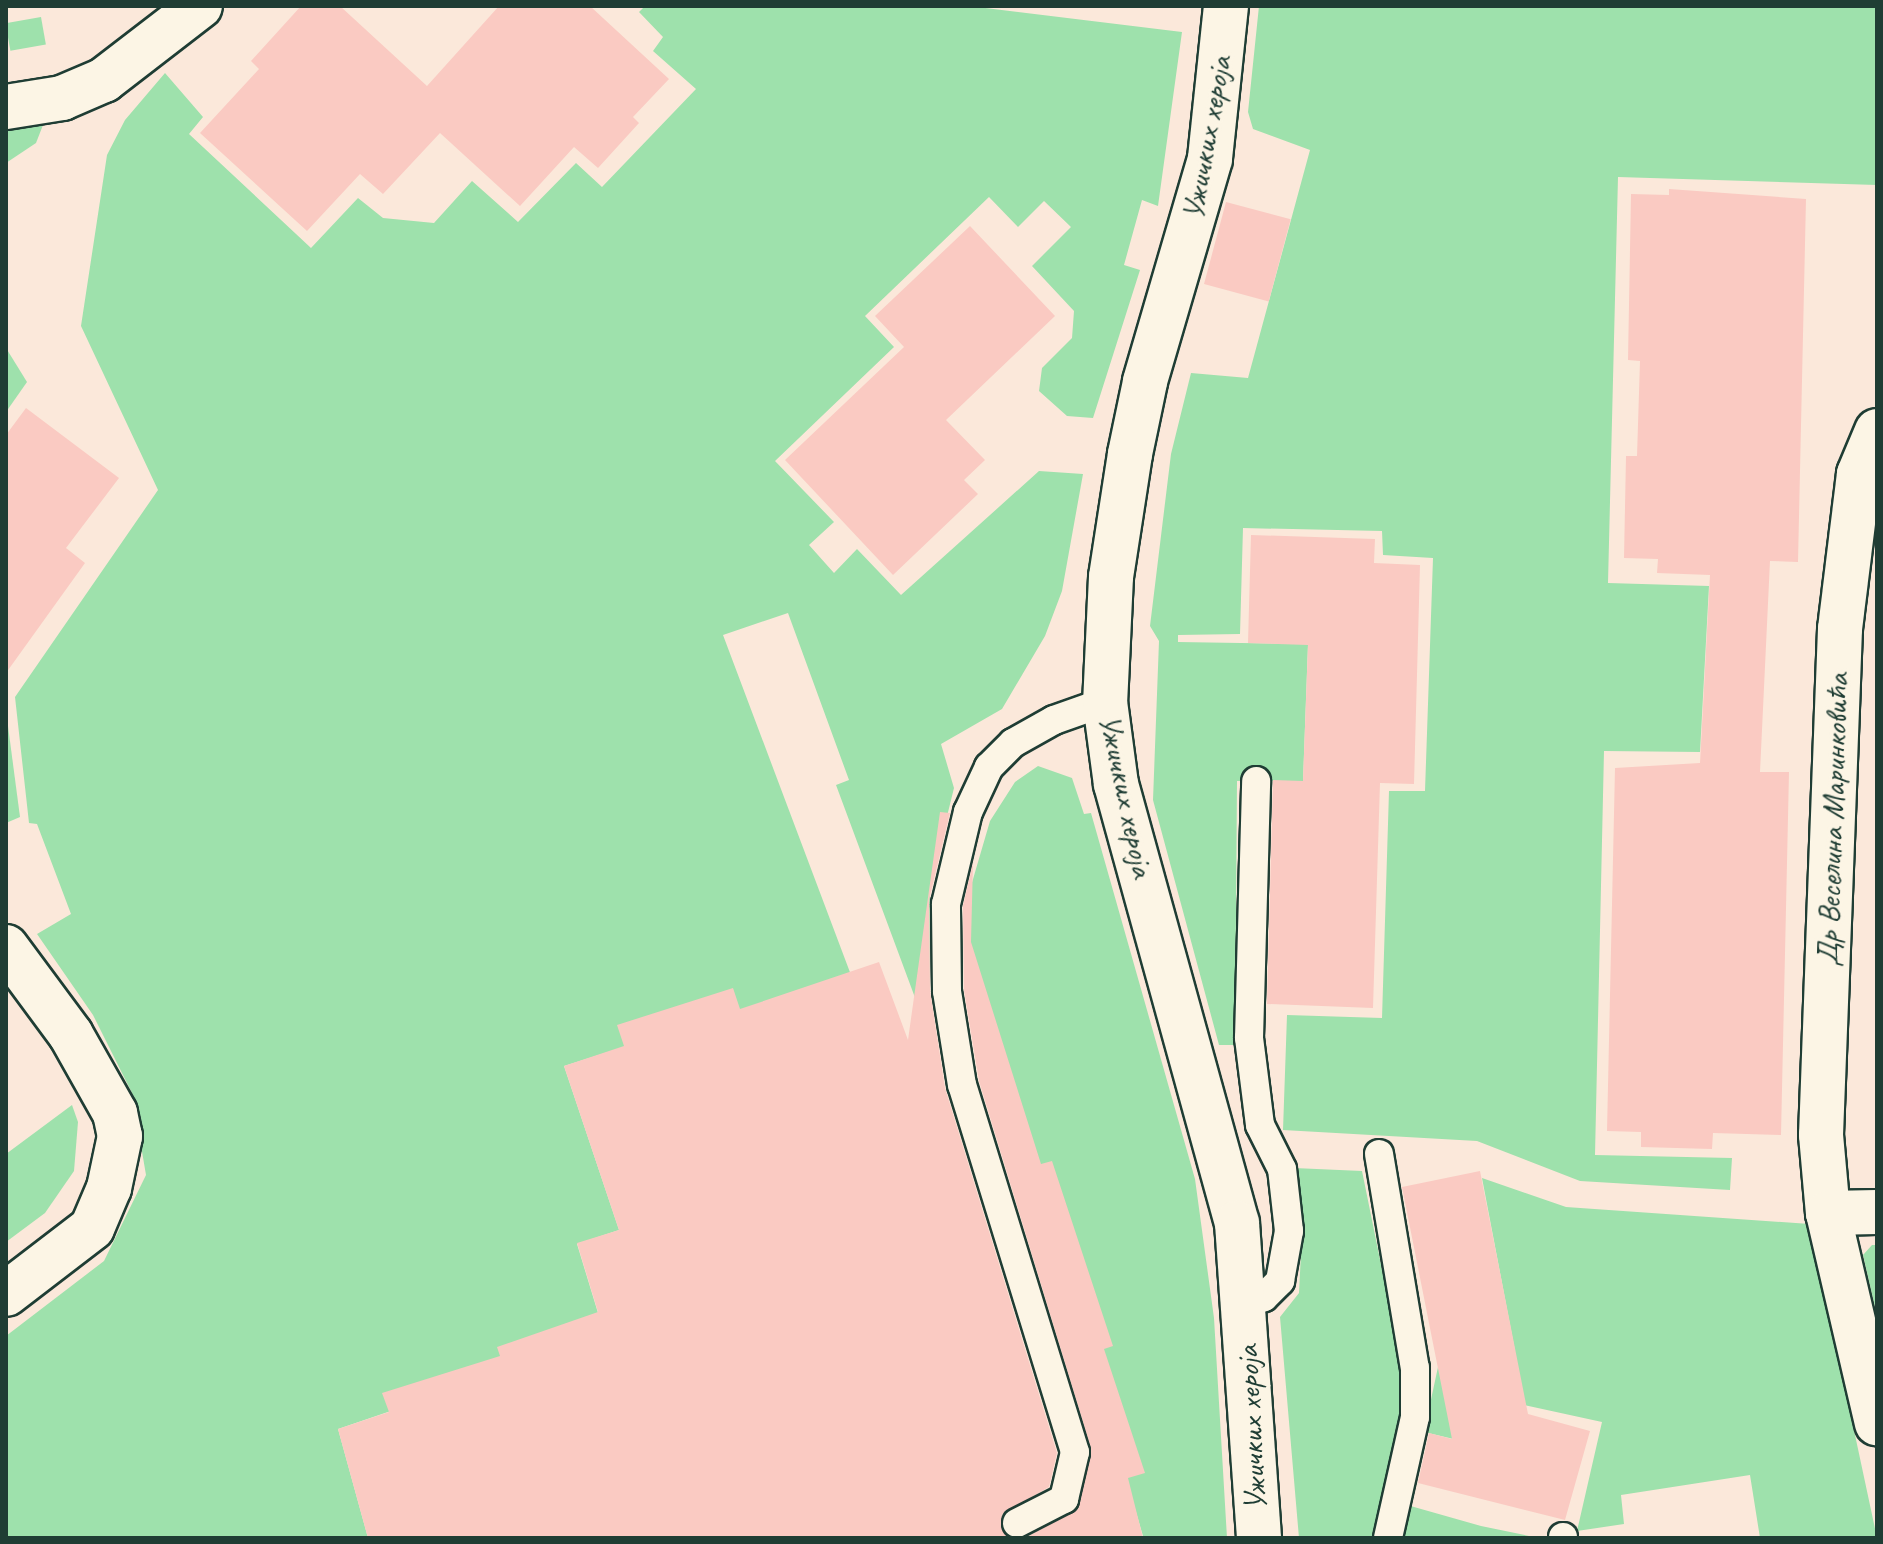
<!DOCTYPE html>
<meta charset="utf-8">
<style>
body{margin:0}
#map{position:relative;width:1883px;height:1544px;overflow:hidden;background:#fbe8da;font-family:Caveat,sans-serif}
div>[style]{position:absolute}
.green>*{inset:0;background:#9ee1ac;transform-origin:0 0}
.building>*{inset:0;background:#facac2;transform-origin:0 0}
.roads{filter:drop-shadow(2px 0 #1f3d34) drop-shadow(-2px 0 #1f3d34) drop-shadow(0 2px #1f3d34) drop-shadow(0 -2px #1f3d34)}
.lane>*{height:28px;margin:-14px;padding:0 14px;transform-origin:14px;border-radius:14px;background:#fcf5e5}
.street>*{height:44px;margin:-22px;padding:0 22px;transform-origin:22px;border-radius:22px;background:#fcf5e5}
span{translate:-50% -50%;white-space:nowrap;text-align:center;line-height:1.15;-webkit-text-stroke:7px #fcf5e5;paint-order:stroke}
.street-label{font-size:32px;color:#1f3d34}
.frame{position:absolute;inset:0;border:8px solid #1f3d34;pointer-events:none}
</style>
<div id="map">
<div class="green">
<i style="clip-path:polygon(645px 6px,969px 6px,1182px 32px,1158px 206px,1142px 200px,1124px 265px,1140px 270px,1093px 418px,1067px 416px,1039px 391px,1042px 368px,1072px 338px,1074px 311px,1032px 266px,1071px 227px,1044px 201px,1018px 227px,989px 197px,865px 316px,894px 347px,775px 461px,834px 522px,809px 545px,834px 573px,857px 549px,901px 595px,1039px 471px,1083px 474px,1062px 591px,1045px 636px,1002px 709px,941px 744px,954px 788px,930px 885px,929px 1004px,917px 1003px,836px 785px,849px 780px,788px 613px,723px 635px,851px 975px,564px 1066px,619px 1230px,577px 1244px,598px 1313px,505px 1372px,338px 1429px,368px 1538px,6px 1538px,6px 1336px,104px 1261px,146px 1175px,132px 1093px,93px 1015px,37px 934px,71px 914px,37px 824px,29px 823px,15px 697px,158px 490px,81px 326px,107px 155px,125px 120px,165px 73px,203px 117px,189px 134px,311px 248px,358px 198px,383px 218px,434px 223px,472px 181px,518px 222px,576px 163px,602px 187px,696px 89px,653px 51px,663px 37px,639px 12px)"></i>
<i style="clip-path:polygon(1259px 6px,1877px 6px,1877px 185px,1618px 177px,1608px 583px,1709px 586px,1700px 752px,1604px 751px,1595px 1155px,1732px 1158px,1730px 1190px,1580px 1181px,1477px 1141px,1283px 1130px,1287px 1015px,1382px 1018px,1389px 791px,1425px 791px,1433px 558px,1383px 555px,1382px 531px,1243px 528px,1240px 634px,1178px 635px,1178px 642px,1308px 644px,1303px 781px,1237px 781px,1235px 1045px,1219px 1045px,1153px 800px,1159px 641px,1150px 626px,1171px 454px,1191px 373px,1248px 378px,1310px 150px,1253px 129px,1248px 112px)"></i>
<i style="left:41px;top:17px;width:28px;height:36px;rotate:80deg"></i>
<i style="clip-path:polygon(43px 125px,36px 143px,6px 163px,6px 131px)"></i>
<i style="clip-path:polygon(6px 348px,27px 382px,6px 412px)"></i>
<i style="clip-path:polygon(6px 711px,20px 817px,6px 823px)"></i>
<i style="clip-path:polygon(1038px 766px,1072px 778px,1084px 814px,1091px 813px,1195px 1179px,1214px 1318px,1227px 1538px,1137px 1538px,1143px 1536px,970px 944px,971px 886px,990px 821px,1015px 782px)"></i>
<i style="clip-path:polygon(72px 1105px,78px 1122px,74px 1171px,45px 1213px,6px 1242px,6px 1154px)"></i>
<i style="clip-path:polygon(1294px 1168px,1362px 1171px,1399px 1353px,1400px 1428px,1376px 1538px,1299px 1538px,1280px 1317px,1299px 1293px,1303px 1213px)"></i>
<i style="clip-path:polygon(1482px 1178px,1566px 1207px,1810px 1224px,1877px 1538px,1760px 1538px,1750px 1475px,1621px 1495px,1624px 1524px,1577px 1531px,1602px 1422px,1478px 1395px,1462px 1441px,1424px 1432px,1438px 1367px,1515px 1351px)"></i>
<i style="clip-path:polygon(1872px 1245px,1877px 1245px,1877px 1316px,1863px 1255px)"></i>
<i style="clip-path:polygon(1407px 1505px,1481px 1526px,1539px 1538px,1398px 1538px)"></i>
</div>
<div class="building">
<i style="clip-path:polygon(301px 6px,340px 6px,427px 86px,499px 6px,590px 6px,669px 79px,633px 117px,639px 123px,598px 168px,574px 147px,520px 206px,440px 133px,383px 194px,360px 174px,307px 231px,200px 133px,259px 69px,251px 61px)"></i>
<i style="clip-path:polygon(1669px 189px,1806px 199px,1798px 562px,1770px 561px,1760px 772px,1789px 772px,1781px 1135px,1713px 1133px,1712px 1149px,1641px 1147px,1641px 1132px,1607px 1131px,1615px 768px,1700px 763px,1710px 575px,1657px 573px,1658px 559px,1624px 558px,1626px 456px,1637px 456px,1640px 361px,1628px 360px,1631px 194px,1669px 195px)"></i>
<i style="left:1226px;top:202px;width:67px;height:85px;rotate:15deg"></i>
<i style="clip-path:polygon(970px 226px,1055px 316px,946px 420px,985px 460px,964px 480px,978px 494px,893px 575px,785px 460px,904px 347px,875px 316px)"></i>
<i style="clip-path:polygon(26px 408px,119px 478px,66px 548px,85px 563px,6px 673px,6px 435px)"></i>
<i style="clip-path:polygon(1251px 535px,1375px 539px,1374px 563px,1420px 565px,1414px 784px,1380px 783px,1373px 1008px,1267px 1004px,1273px 780px,1303px 781px,1308px 645px,1248px 643px)"></i>
<i style="clip-path:polygon(940px 812px,950px 813px,929px 900px,930px 991px,945px 1088px,1057px 1453px,1049px 1487px,1002px 1514px,1002px 1530px,1010px 1538px,368px 1538px,338px 1429px,389px 1412px,382px 1393px,500px 1356px,497px 1347px,598px 1312px,577px 1243px,619px 1230px,564px 1066px,624px 1046px,617px 1025px,733px 988px,740px 1009px,879px 962px,908px 1040px)"></i>
<i style="clip-path:polygon(973px 863px,971px 942px,1041px 1164px,1052px 1161px,1113px 1346px,1104px 1349px,1145px 1473px,1128px 1478px,1143px 1538px,1025px 1538px,1078px 1509px,1091px 1448px,979px 1081px,964px 990px,963px 906px)"></i>
<i style="clip-path:polygon(1480px 1171px,1528px 1414px,1590px 1431px,1565px 1520px,1418px 1483px,1429px 1433px,1452px 1439px,1402px 1187px)"></i>
</div>
<div class="roads">
<div class="lane">
<i style="left:1379px;top:1154px;width:217px;rotate:80.5deg"></i>
<i style="left:1415px;top:1368px;width:49px;rotate:90deg"></i>
<i style="left:1415px;top:1417px;width:124px;rotate:102.6deg"></i>
<i style="left:1244px;top:1304px;width:21px;rotate:-19deg"></i>
<i style="left:1264px;top:1297px;width:23px;rotate:-45deg"></i>
<i style="left:1280px;top:1281px;width:51px;rotate:-79.8deg"></i>
<i style="left:1289px;top:1231px;width:62px;rotate:-96.4deg"></i>
<i style="left:1282px;top:1169px;width:49px;rotate:-116.6deg"></i>
<i style="left:1260px;top:1125px;width:88px;rotate:-97.2deg"></i>
<i style="left:1249px;top:1038px;width:257px;rotate:-88.4deg"></i>
<i style="left:1017px;top:1523px;width:53px;rotate:-27.1deg"></i>
<i style="left:1064px;top:1499px;width:48px;rotate:-76.8deg"></i>
<i style="left:1075px;top:1452px;width:384px;rotate:-107.1deg"></i>
<i style="left:962px;top:1085px;width:95px;rotate:-99.1deg"></i>
<i style="left:947px;top:991px;width:87px;rotate:-90.7deg"></i>
<i style="left:946px;top:904px;width:95px;rotate:-76.6deg"></i>
<i style="left:968px;top:812px;width:50px;rotate:-65deg"></i>
<i style="left:989px;top:767px;width:34px;rotate:-45deg"></i>
<i style="left:1013px;top:743px;width:47px;rotate:-29.3deg"></i>
<i style="left:1054px;top:720px;width:54px;rotate:-19.4deg"></i>
<i style="left:1563px;top:1537px;width:1px;rotate:90deg"></i>
</div>
<div class="street">
<i style="left:1226px;top:6px;width:154px;rotate:96deg"></i>
<i style="left:1210px;top:159px;width:232px;rotate:106.3deg"></i>
<i style="left:1145px;top:382px;width:74px;rotate:101.8deg"></i>
<i style="left:1130px;top:454px;width:124px;rotate:98.8deg"></i>
<i style="left:1111px;top:577px;width:125px;rotate:92.7deg"></i>
<i style="left:1105px;top:702px;width:83px;rotate:82.4deg"></i>
<i style="left:1116px;top:784px;width:455px;rotate:74.6deg"></i>
<i style="left:1237px;top:1223px;width:316px;rotate:86deg"></i>
<i style="left:6px;top:107px;width:57px;rotate:-9.1deg"></i>
<i style="left:62px;top:98px;width:46px;rotate:-23.2deg"></i>
<i style="left:104px;top:80px;width:121px;rotate:-37.6deg"></i>
<i style="left:1877px;top:431px;width:47px;rotate:112.7deg"></i>
<i style="left:1859px;top:474px;width:156px;rotate:97deg"></i>
<i style="left:1840px;top:629px;width:506px;rotate:92.15deg"></i>
<i style="left:1821px;top:1135px;width:78px;rotate:84.9deg"></i>
<i style="left:1828px;top:1213px;width:216px;rotate:76.9deg"></i>
<i style="left:6px;top:947px;width:109px;rotate:53.5deg"></i>
<i style="left:71px;top:1035px;width:90px;rotate:60.6deg"></i>
<i style="left:115px;top:1113px;width:24px;rotate:78deg"></i>
<i style="left:120px;top:1136px;width:53px;rotate:101.9deg"></i>
<i style="left:109px;top:1188px;width:43px;rotate:113deg"></i>
<i style="left:92px;top:1228px;width:108px;rotate:142.5deg"></i>
<i style="left:1828px;top:1213px;width:49px;rotate:-1.2deg"></i>
</div>
</div>
<div class="street-label">
<span style="left:1207px;top:138px;rotate:-80deg">Ужичких хероја</span>
<span style="left:1126px;top:796px;rotate:78deg">Ужичких хероја</span>
<span style="left:1833px;top:820px;rotate:-88deg">Др Веселина Маринковића</span>
<span style="left:1252px;top:1428px;rotate:-93deg">Ужичких хероја</span>
</div>
<div class="frame"></div>
</div>
